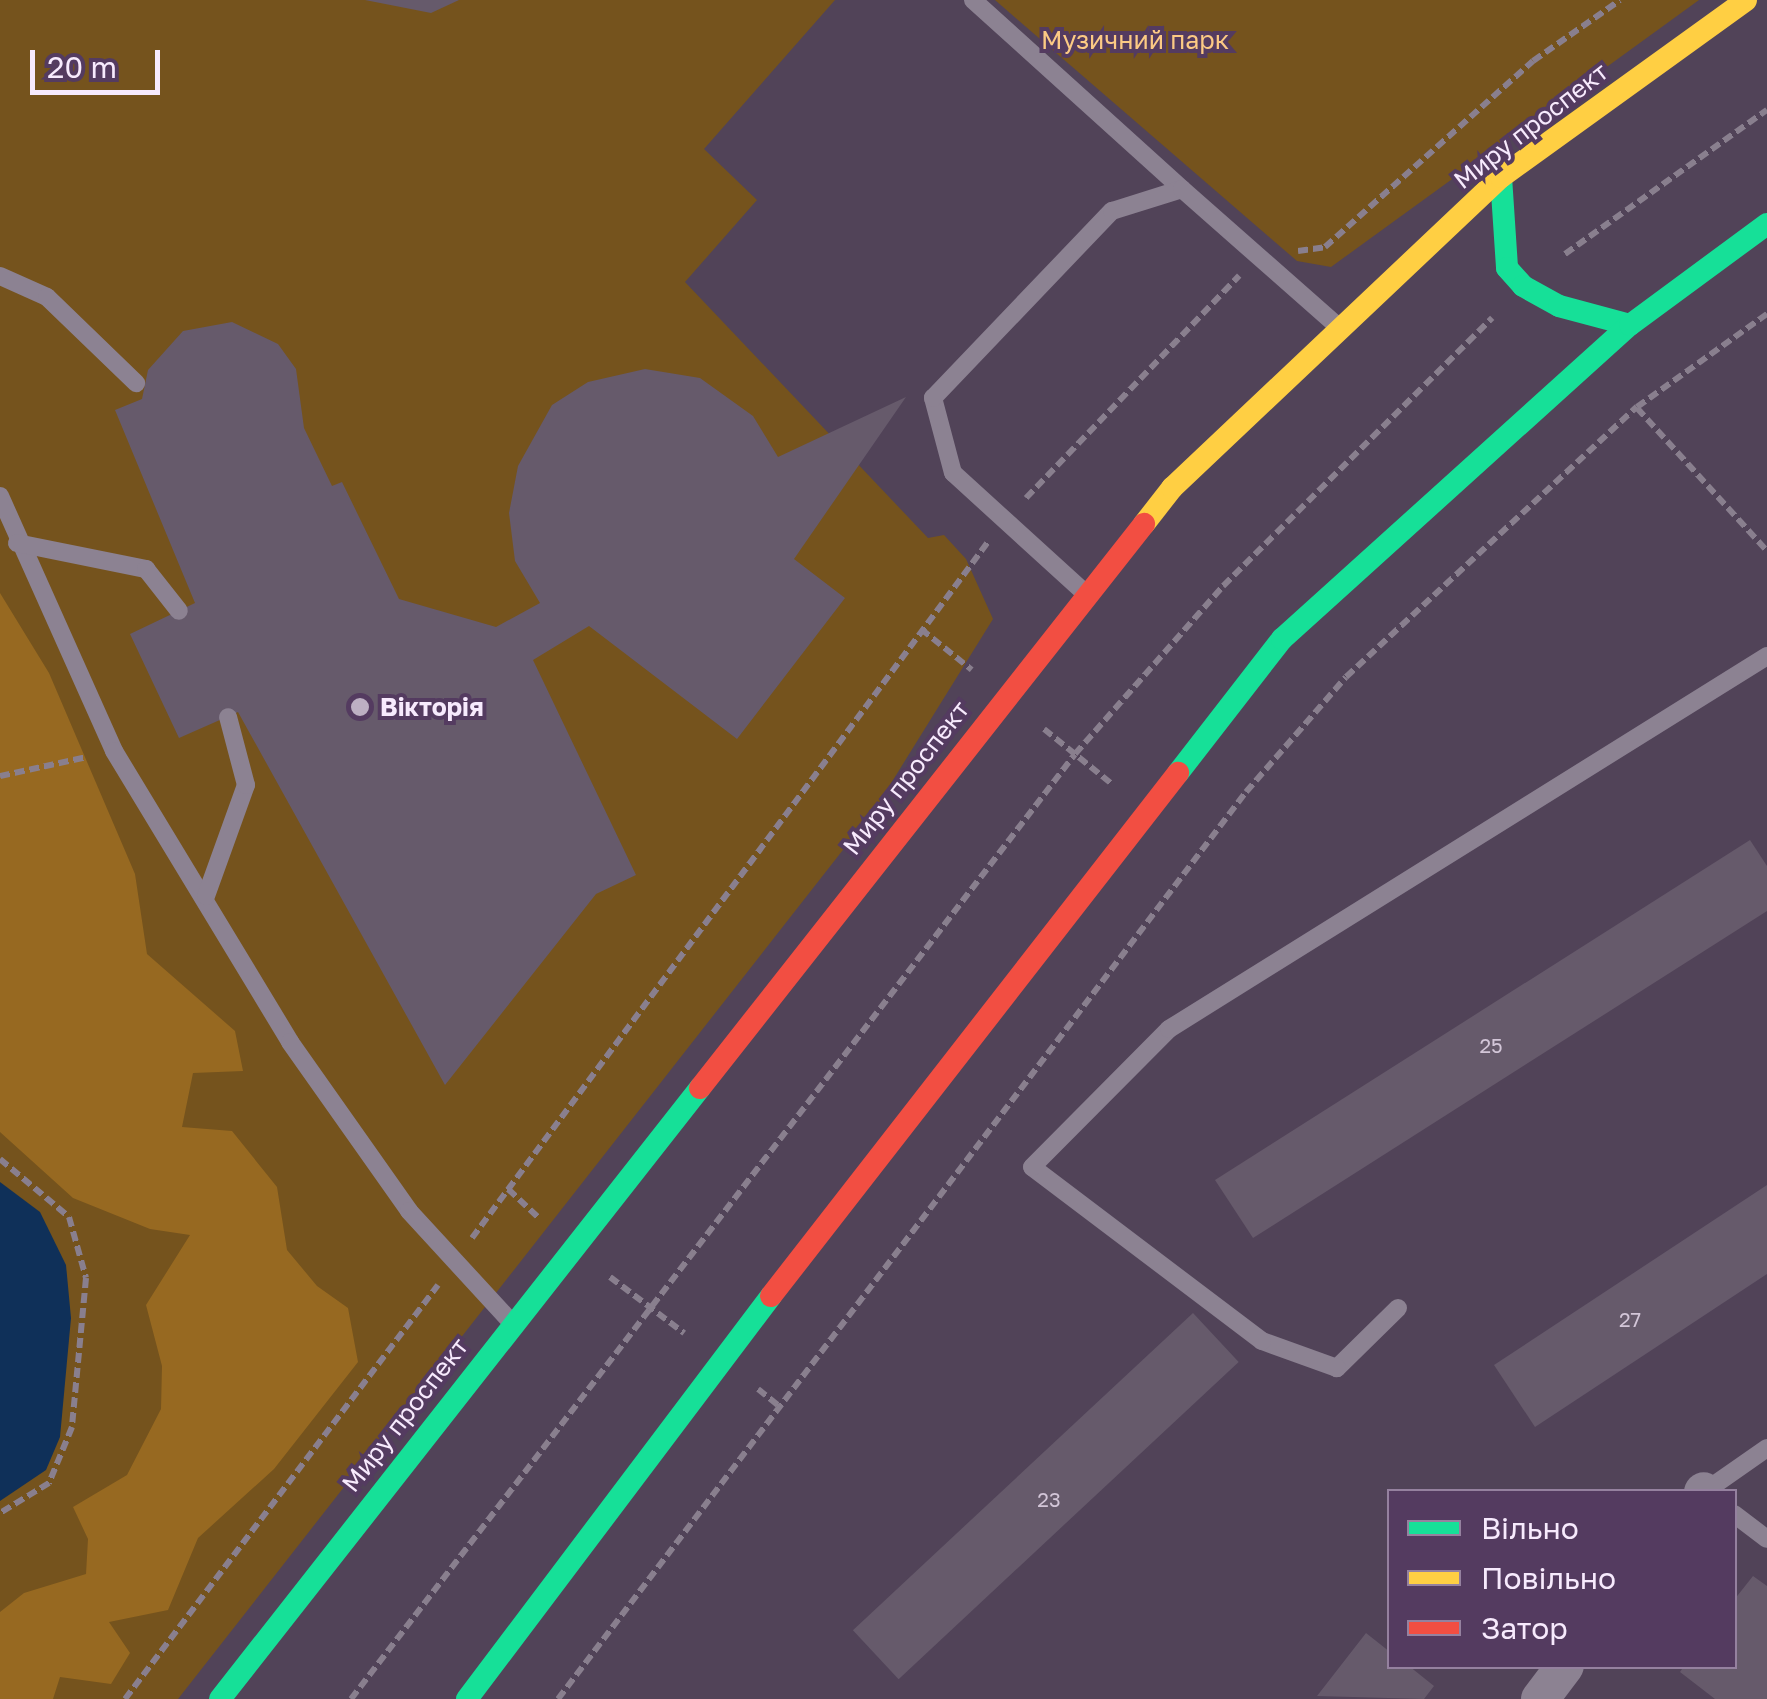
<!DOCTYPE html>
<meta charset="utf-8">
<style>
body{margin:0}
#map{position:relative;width:1767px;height:1699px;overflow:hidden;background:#514358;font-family:"Golos Text",sans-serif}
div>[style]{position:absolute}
.green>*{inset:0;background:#75531d}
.forest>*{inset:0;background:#976921}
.water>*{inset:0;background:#0f3059}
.building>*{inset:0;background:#665a6b;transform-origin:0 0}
.path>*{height:6px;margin-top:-3px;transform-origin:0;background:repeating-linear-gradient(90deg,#897f8e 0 10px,transparent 0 15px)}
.lane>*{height:18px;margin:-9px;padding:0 9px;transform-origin:9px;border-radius:9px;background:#8c8292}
.street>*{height:38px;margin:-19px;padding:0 19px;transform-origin:19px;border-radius:19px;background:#8c8292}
.fast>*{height:22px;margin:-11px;padding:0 11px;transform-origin:11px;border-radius:11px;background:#16e098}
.slow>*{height:22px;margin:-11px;padding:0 11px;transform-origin:11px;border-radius:11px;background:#ffcf43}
.jam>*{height:22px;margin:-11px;padding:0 11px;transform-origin:11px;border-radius:11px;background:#f24e42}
.dots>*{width:28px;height:28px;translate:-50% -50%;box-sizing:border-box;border:5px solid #543b60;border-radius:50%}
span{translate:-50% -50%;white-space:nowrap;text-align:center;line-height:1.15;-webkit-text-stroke:8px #543b60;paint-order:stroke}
.number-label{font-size:20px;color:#d3c6d8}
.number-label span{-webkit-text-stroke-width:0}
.park-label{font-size:25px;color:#fcca84}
.street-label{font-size:25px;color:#f7eafd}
.poi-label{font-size:25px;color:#f7eafd;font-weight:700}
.left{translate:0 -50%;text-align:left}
.legend{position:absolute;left:1387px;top:1489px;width:350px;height:180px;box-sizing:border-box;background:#543b60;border:2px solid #95819f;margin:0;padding:12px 18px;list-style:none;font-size:30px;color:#f7eafd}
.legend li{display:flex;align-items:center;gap:20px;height:50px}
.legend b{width:50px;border:2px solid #95819f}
.scale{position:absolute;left:30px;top:50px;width:130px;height:45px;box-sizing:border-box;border:5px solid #f7eafd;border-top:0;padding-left:12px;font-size:30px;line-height:35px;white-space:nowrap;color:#f7eafd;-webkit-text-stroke:8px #543b60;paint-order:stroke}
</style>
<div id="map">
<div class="green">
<i style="clip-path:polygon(0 0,835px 0,704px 149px,757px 200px,685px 282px,928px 538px,944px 535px,966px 559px,993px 619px,875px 809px,178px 1699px,0 1699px)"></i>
<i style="clip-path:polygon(995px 0,1699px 0,1331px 267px,1297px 261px)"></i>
</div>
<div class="forest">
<i style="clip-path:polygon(0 593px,49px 673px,135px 874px,147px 954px,235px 1031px,243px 1071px,193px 1073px,182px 1127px,232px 1131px,277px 1187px,287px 1250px,317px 1286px,348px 1308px,358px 1362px,274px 1469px,198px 1538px,168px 1610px,109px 1622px,130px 1653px,111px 1684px,60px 1677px,53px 1699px,0 1699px,0 1612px,24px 1593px,86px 1574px,88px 1539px,73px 1507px,127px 1475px,161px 1409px,162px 1366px,146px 1305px,190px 1235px,150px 1229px,73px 1198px,0 1132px)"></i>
</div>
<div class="water">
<i style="clip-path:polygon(0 1182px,40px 1212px,66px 1265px,71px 1318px,60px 1437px,46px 1470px,0 1501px)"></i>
</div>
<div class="building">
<i style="clip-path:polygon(365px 0,459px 0,431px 13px)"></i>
<i style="clip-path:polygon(232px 322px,278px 344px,296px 369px,304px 428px,332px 486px,342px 482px,399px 599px,496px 627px,540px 603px,515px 561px,509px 513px,518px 466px,552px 405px,588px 382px,645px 369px,700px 378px,753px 416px,778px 457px,906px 397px,794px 559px,845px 598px,737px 739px,589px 626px,533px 660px,636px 875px,596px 894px,445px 1085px,238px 712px,179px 738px,130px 634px,195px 603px,115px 410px,142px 399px,148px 370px,183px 331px)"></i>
<i style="clip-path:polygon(1750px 840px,1767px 866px,1767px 911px,1253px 1238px,1215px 1180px)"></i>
<i style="clip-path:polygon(1767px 1185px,1767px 1274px,1535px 1427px,1494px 1365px)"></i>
<i style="left:1193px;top:1313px;width:67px;height:465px;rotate:47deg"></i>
<i style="clip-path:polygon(1753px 1576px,1767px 1586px,1767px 1699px,1715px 1699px,1680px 1672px,1684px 1666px,1734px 1666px,1734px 1600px)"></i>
<i style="clip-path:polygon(1366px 1633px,1390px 1652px,1390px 1666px,1409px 1666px,1434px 1686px,1424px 1699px,1317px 1696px)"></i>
</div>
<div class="path">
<i style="left:1298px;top:251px;width:27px;rotate:-8deg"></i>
<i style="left:1325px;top:247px;width:279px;rotate:-41.8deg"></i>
<i style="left:1533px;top:61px;width:106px;rotate:-35deg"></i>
<i style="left:1565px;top:254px;width:248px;rotate:-35.5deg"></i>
<i style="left:1637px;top:408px;width:193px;rotate:47.7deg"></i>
<i style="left:1026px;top:498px;width:308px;rotate:-46.2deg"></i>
<i style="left:921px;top:629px;width:65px;rotate:38.8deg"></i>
<i style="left:1044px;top:729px;width:87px;rotate:39deg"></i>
<i style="left:0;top:776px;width:89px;rotate:-12.3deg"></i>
<i style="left:0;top:1159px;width:90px;rotate:40deg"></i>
<i style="left:69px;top:1217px;width:63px;rotate:74.4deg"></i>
<i style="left:86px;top:1278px;width:150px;rotate:95.4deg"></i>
<i style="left:72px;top:1427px;width:61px;rotate:112.3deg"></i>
<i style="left:49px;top:1483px;width:57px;rotate:148.5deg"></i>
<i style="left:508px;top:1189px;width:42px;rotate:43.1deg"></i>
<i style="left:472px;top:1238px;width:866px;rotate:-53.45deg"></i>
<i style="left:610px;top:1277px;width:93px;rotate:37.1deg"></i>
<i style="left:758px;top:1389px;width:28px;rotate:39deg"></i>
<i style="left:125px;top:1699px;width:519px;rotate:-52.91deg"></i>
<i style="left:351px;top:1699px;width:1190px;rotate:-52.54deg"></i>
<i style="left:1075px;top:754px;width:224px;rotate:-48.6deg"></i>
<i style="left:1223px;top:586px;width:380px;rotate:-44.9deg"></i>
<i style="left:558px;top:1699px;width:1138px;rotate:-52.82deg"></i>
<i style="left:1246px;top:792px;width:152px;rotate:-49deg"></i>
<i style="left:1346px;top:677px;width:397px;rotate:-42.9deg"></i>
<i style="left:1637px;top:407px;width:160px;rotate:-35.6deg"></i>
</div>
<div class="lane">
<i style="left:973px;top:0;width:282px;rotate:42.1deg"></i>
<i style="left:0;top:276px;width:51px;rotate:24.1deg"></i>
<i style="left:47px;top:297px;width:124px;rotate:44deg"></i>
<i style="left:0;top:496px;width:279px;rotate:65.9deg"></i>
<i style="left:114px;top:751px;width:340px;rotate:58.8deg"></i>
<i style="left:290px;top:1042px;width:207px;rotate:54.8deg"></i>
<i style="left:409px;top:1211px;width:151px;rotate:47.4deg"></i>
<i style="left:17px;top:543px;width:132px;rotate:11.4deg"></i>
<i style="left:146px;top:569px;width:53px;rotate:51.8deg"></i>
<i style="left:1085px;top:593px;width:178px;rotate:-137.7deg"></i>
<i style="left:953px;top:473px;width:78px;rotate:-104.9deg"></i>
<i style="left:933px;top:398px;width:259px;rotate:-46.3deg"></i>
<i style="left:1112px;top:211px;width:73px;rotate:-17.4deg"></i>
<i style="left:1182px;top:189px;width:205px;rotate:41.4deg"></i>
<i style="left:206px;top:896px;width:118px;rotate:-70.2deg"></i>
<i style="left:246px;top:785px;width:70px;rotate:-104.8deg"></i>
<i style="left:1398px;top:1308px;width:86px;rotate:135.5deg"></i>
<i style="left:1337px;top:1368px;width:80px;rotate:-160.2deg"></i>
<i style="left:1262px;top:1341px;width:288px;rotate:-142.9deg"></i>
<i style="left:1032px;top:1167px;width:194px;rotate:-45.2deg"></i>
<i style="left:1169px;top:1029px;width:705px;rotate:-31.95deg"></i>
<i style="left:1704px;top:1492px;width:77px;rotate:-34.9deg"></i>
<i style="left:1734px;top:1514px;width:41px;rotate:37.1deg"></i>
</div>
<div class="street">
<i style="left:1703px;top:1492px;width:1px;rotate:-45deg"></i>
<i style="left:1540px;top:1699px;width:41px;rotate:-52.9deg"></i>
</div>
<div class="fast">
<i style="left:1501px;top:177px;width:91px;rotate:86.2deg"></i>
<i style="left:1507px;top:268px;width:24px;rotate:48deg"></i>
<i style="left:1523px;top:286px;width:41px;rotate:29.1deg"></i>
<i style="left:1559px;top:306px;width:73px;rotate:15deg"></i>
<i style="left:1178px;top:773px;width:170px;rotate:-52.2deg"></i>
<i style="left:1282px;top:639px;width:469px;rotate:-42.1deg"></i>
<i style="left:1630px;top:325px;width:170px;rotate:-36.4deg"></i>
<i style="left:220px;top:1699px;width:777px;rotate:-51.85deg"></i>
<i style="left:467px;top:1699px;width:505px;rotate:-52.97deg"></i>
</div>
<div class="slow">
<i style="left:1144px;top:524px;width:46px;rotate:-52.1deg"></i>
<i style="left:1172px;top:488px;width:453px;rotate:-43.4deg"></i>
<i style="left:1501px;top:177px;width:302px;rotate:-35.8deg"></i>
</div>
<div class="jam">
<i style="left:700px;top:1088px;width:718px;rotate:-51.79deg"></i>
<i style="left:771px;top:1296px;width:663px;rotate:-52.11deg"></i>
</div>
<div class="dots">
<i style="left:360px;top:707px;background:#bdb0c3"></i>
</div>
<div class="number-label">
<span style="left:1491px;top:1045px">25</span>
<span style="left:1630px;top:1319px">27</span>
<span style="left:1049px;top:1499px">23</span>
</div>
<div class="park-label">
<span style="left:1135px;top:40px">Музичний парк</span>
</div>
<div class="street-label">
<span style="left:1531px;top:126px;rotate:-38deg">Миру проспект</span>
<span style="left:906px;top:778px;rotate:-52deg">Миру проспект</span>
<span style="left:405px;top:1415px;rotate:-52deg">Миру проспект</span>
</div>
<div class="poi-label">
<span class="left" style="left:380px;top:707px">Вікторія</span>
</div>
<ul class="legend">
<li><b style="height:12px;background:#16e098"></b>Вільно</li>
<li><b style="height:12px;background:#ffcf43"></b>Повільно</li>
<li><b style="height:12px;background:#f24e42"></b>Затор</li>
</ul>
<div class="scale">20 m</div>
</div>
